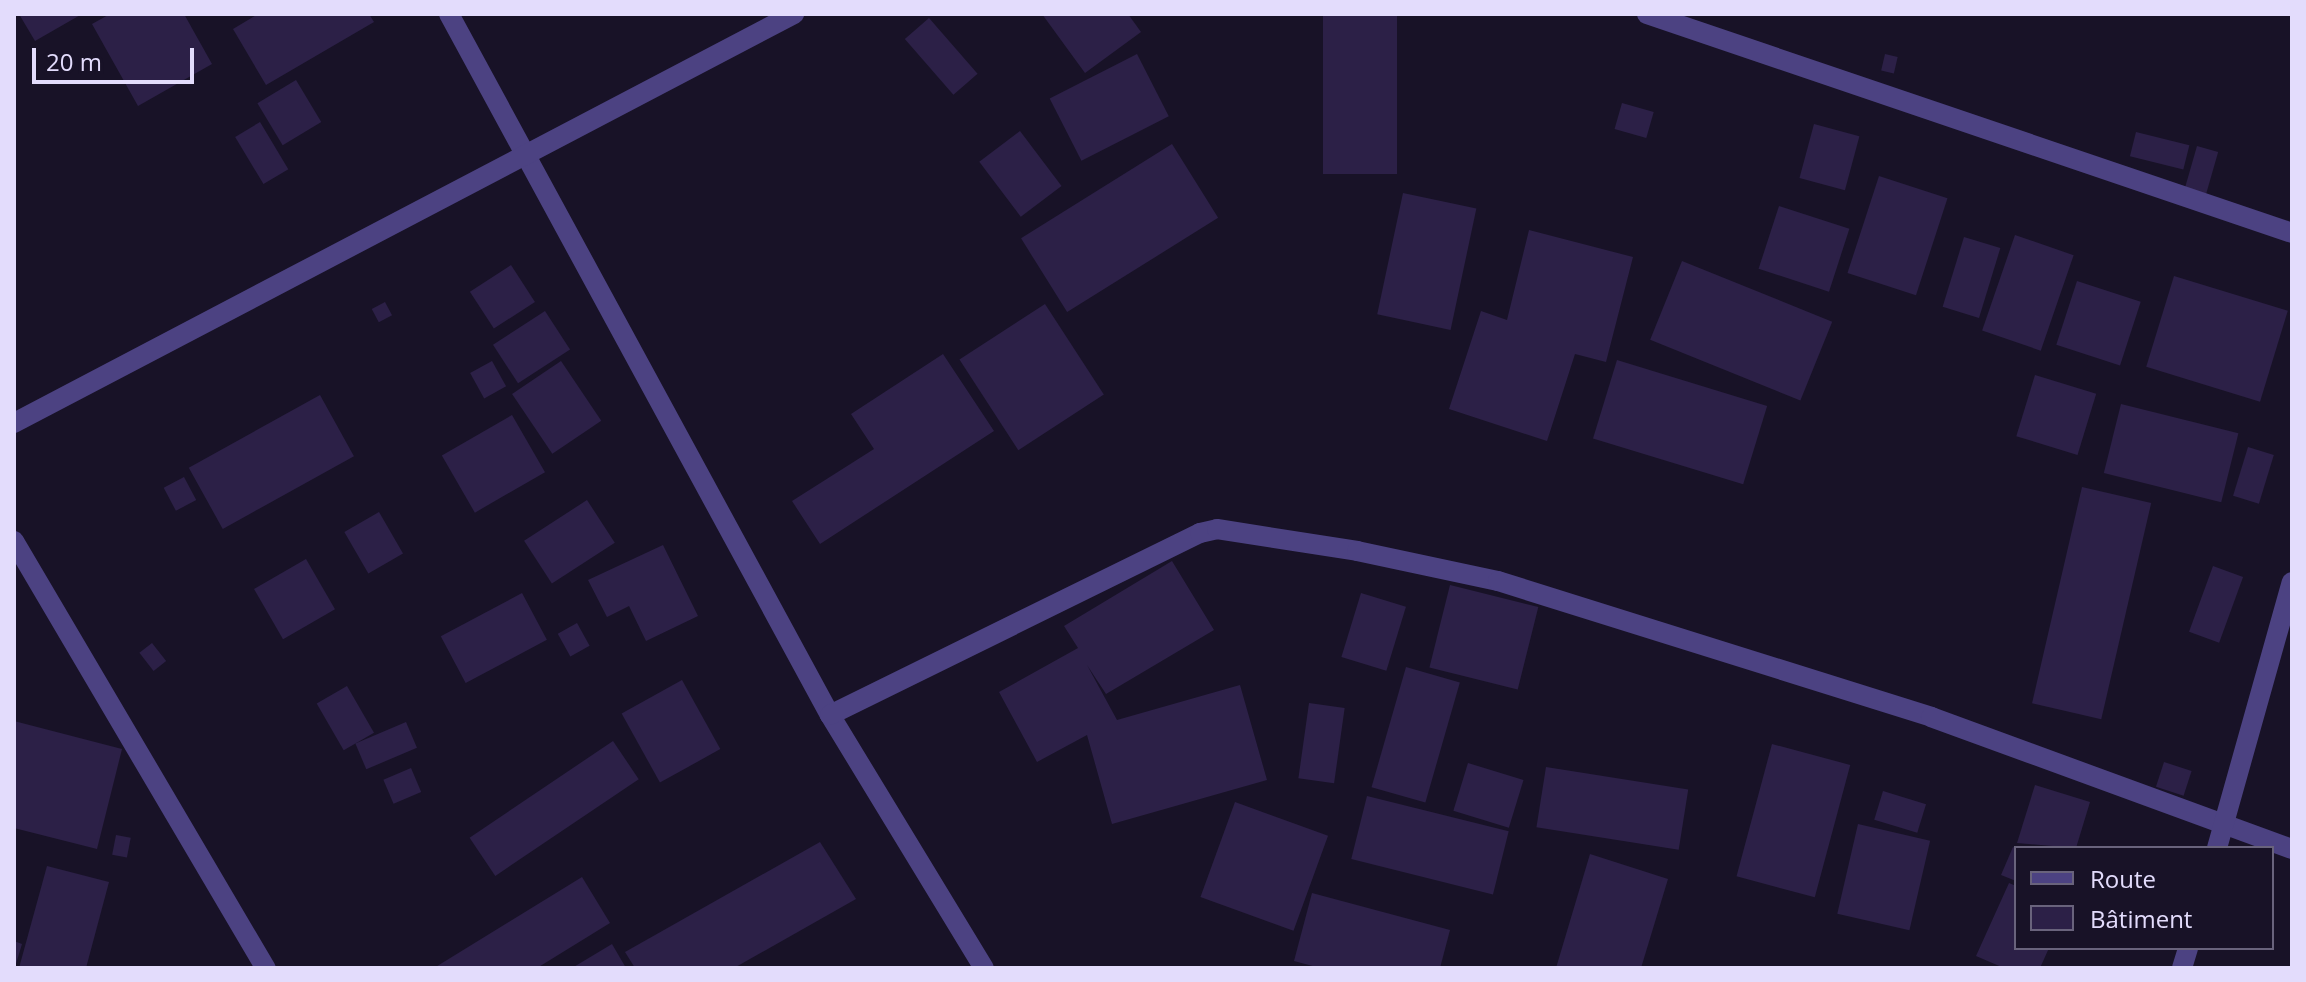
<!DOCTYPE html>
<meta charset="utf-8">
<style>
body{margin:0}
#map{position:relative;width:2306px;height:982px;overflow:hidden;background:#181227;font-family:"Open Sans",sans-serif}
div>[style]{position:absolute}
.building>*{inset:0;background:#2c2047;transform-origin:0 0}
.street>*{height:20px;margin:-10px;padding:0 10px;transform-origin:10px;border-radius:10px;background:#4c4282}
span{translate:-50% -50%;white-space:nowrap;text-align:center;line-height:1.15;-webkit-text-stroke:7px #181227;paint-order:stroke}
.frame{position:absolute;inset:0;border:16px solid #e3dcfc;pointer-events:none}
.legend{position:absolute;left:2014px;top:846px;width:260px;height:104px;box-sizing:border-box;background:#181227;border:2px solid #69637c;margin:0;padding:10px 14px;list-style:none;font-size:24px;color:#e3dcfc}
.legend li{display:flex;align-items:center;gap:16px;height:40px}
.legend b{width:40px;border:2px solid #69637c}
.scale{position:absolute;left:32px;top:48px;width:162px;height:36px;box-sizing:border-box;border:4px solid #e3dcfc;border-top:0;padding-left:10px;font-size:24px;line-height:28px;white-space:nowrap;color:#e3dcfc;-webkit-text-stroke:6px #181227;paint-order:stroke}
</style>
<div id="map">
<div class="building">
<i style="clip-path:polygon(19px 14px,82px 14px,35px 41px)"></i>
<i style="clip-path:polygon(110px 14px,184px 14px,212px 64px,138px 106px,92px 24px)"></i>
<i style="clip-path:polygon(258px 14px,369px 14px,374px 22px,266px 85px,233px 29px)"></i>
<i style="clip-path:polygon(1042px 14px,1128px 14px,1141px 32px,1085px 73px)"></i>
<i style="left:1323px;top:14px;width:74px;height:160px"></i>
<i style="left:929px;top:18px;width:74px;height:32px;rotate:49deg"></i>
<i style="left:1137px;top:54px;width:70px;height:98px;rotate:63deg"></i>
<i style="left:1885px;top:54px;width:13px;height:17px;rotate:13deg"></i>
<i style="left:296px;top:80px;width:49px;height:45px;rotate:59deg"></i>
<i style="left:1622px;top:103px;width:33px;height:27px;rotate:16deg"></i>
<i style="left:260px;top:122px;width:55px;height:29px;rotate:59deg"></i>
<i style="left:1814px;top:124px;width:47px;height:56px;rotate:15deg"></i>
<i style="left:1020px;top:131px;width:69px;height:51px;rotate:53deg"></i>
<i style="left:2136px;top:132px;width:55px;height:25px;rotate:14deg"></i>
<i style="left:1172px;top:144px;width:87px;height:178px;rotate:58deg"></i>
<i style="left:2197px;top:146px;width:22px;height:44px;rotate:16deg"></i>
<i style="left:1879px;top:176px;width:72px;height:102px;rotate:18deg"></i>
<i style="left:1403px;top:193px;width:75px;height:124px;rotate:12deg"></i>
<i style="left:1779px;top:206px;width:74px;height:66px;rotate:18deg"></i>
<i style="clip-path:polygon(1529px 230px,1633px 257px,1606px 362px,1575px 354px,1547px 441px,1449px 409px,1481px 311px,1507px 320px)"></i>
<i style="left:2015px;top:235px;width:62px;height:101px;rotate:19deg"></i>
<i style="left:1964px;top:237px;width:38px;height:73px;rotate:17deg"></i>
<i style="left:1682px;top:261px;width:162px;height:85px;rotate:22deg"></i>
<i style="left:511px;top:265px;width:44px;height:49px;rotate:57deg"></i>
<i style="left:2174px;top:276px;width:119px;height:95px;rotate:17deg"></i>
<i style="left:2077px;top:281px;width:67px;height:67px;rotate:18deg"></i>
<i style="left:385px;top:302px;width:15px;height:15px;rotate:62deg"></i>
<i style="left:1045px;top:304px;width:108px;height:102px;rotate:57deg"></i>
<i style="left:545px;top:311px;width:46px;height:62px;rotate:57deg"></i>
<i style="clip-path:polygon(943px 354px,994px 431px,820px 544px,792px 501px,874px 449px,851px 414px)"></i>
<i style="left:1617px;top:360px;width:157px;height:82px;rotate:17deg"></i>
<i style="left:492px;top:361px;width:29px;height:25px;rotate:61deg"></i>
<i style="left:561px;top:361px;width:72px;height:59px;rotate:56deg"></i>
<i style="left:2035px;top:375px;width:64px;height:64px;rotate:17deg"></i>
<i style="left:320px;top:395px;width:70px;height:150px;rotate:61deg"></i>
<i style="left:2121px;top:404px;width:121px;height:71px;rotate:14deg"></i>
<i style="left:512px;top:415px;width:66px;height:81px;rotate:60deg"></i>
<i style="left:2248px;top:447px;width:27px;height:51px;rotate:17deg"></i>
<i style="left:184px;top:477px;width:26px;height:23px;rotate:62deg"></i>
<i style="left:2082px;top:487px;width:71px;height:222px;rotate:13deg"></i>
<i style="left:587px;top:500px;width:51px;height:75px;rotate:57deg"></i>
<i style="left:379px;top:512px;width:48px;height:40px;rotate:60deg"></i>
<i style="clip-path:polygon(663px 545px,698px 616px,646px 641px,629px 606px,607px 617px,588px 580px)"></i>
<i style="left:306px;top:559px;width:58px;height:60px;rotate:60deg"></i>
<i style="clip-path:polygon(1172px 561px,1214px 630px,1106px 694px,1087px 665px,1117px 720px,1240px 685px,1267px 780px,1112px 824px,1087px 735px,1037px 762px,999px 692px,1078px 648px,1064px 626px)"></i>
<i style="left:2213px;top:566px;width:32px;height:70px;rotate:20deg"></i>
<i style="left:1450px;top:585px;width:91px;height:85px;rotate:14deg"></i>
<i style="left:522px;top:593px;width:53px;height:92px;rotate:62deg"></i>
<i style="left:1361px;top:593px;width:47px;height:67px;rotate:17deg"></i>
<i style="left:577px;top:623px;width:26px;height:22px;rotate:61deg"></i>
<i style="left:152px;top:643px;width:23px;height:16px;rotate:52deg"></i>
<i style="left:1406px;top:667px;width:56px;height:125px;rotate:16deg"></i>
<i style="left:682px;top:680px;width:79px;height:69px;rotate:61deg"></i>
<i style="left:347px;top:686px;width:54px;height:35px;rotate:60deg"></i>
<i style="left:1309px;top:703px;width:36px;height:76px;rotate:8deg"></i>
<i style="clip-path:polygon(14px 721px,122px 749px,97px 849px,14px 828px)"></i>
<i style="left:406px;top:722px;width:28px;height:55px;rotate:67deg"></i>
<i style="left:613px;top:741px;width:46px;height:173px;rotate:56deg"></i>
<i style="left:1772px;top:744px;width:81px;height:137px;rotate:15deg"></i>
<i style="left:2164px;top:762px;width:29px;height:26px;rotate:18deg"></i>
<i style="left:1468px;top:763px;width:58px;height:50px;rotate:17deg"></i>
<i style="left:1546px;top:767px;width:144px;height:61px;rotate:9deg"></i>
<i style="left:411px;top:768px;width:26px;height:30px;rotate:67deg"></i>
<i style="clip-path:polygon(2035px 785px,2090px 802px,2076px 848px,2017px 843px)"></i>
<i style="left:1883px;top:791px;width:45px;height:30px;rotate:17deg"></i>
<i style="left:1367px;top:796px;width:146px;height:65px;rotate:14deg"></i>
<i style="left:1235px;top:802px;width:99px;height:101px;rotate:20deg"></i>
<i style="left:1858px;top:824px;width:74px;height:92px;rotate:13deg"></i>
<i style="left:116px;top:835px;width:15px;height:20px;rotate:11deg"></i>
<i style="clip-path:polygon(820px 842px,856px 899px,734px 968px,635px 968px,625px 952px)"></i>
<i style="clip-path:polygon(2013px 847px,2016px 848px,2016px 881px,2001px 875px)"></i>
<i style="clip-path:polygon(1590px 854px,1668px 879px,1641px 968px,1556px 968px)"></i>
<i style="clip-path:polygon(47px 866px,109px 882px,86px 968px,19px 968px)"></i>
<i style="clip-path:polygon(582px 877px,610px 923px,537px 968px,434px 968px)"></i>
<i style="clip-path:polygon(2009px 883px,2016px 886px,2016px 948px,2049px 948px,2040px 968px,2004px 968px,1976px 956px)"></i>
<i style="clip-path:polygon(1312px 893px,1450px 930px,1440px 968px,1320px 968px,1294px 961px)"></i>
<i style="clip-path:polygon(14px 941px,22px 944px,15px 967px,14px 967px)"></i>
<i style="clip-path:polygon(612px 944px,626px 968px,572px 968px)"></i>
</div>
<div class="street">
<i style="left:449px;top:14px;width:798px;rotate:61.48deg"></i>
<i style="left:830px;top:715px;width:296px;rotate:58.7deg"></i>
<i style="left:1647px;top:14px;width:681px;rotate:18.75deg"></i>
<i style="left:14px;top:423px;width:881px;rotate:-27.67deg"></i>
<i style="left:14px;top:541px;width:496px;rotate:59.5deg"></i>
<i style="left:830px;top:715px;width:412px;rotate:-26.2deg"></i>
<i style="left:1200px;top:533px;width:17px;rotate:-13deg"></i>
<i style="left:1217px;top:529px;width:142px;rotate:8.9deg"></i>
<i style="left:1357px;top:551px;width:144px;rotate:12deg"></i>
<i style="left:1498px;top:581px;width:454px;rotate:17.4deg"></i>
<i style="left:1931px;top:717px;width:384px;rotate:20.1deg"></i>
<i style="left:2217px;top:848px;width:276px;rotate:-74.3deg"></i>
<i style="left:2182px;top:968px;width:21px;rotate:-73deg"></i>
</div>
<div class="frame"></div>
<ul class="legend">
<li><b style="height:10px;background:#4c4282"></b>Route</li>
<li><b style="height:22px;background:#2c2047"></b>Bâtiment</li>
</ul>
<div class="scale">20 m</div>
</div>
